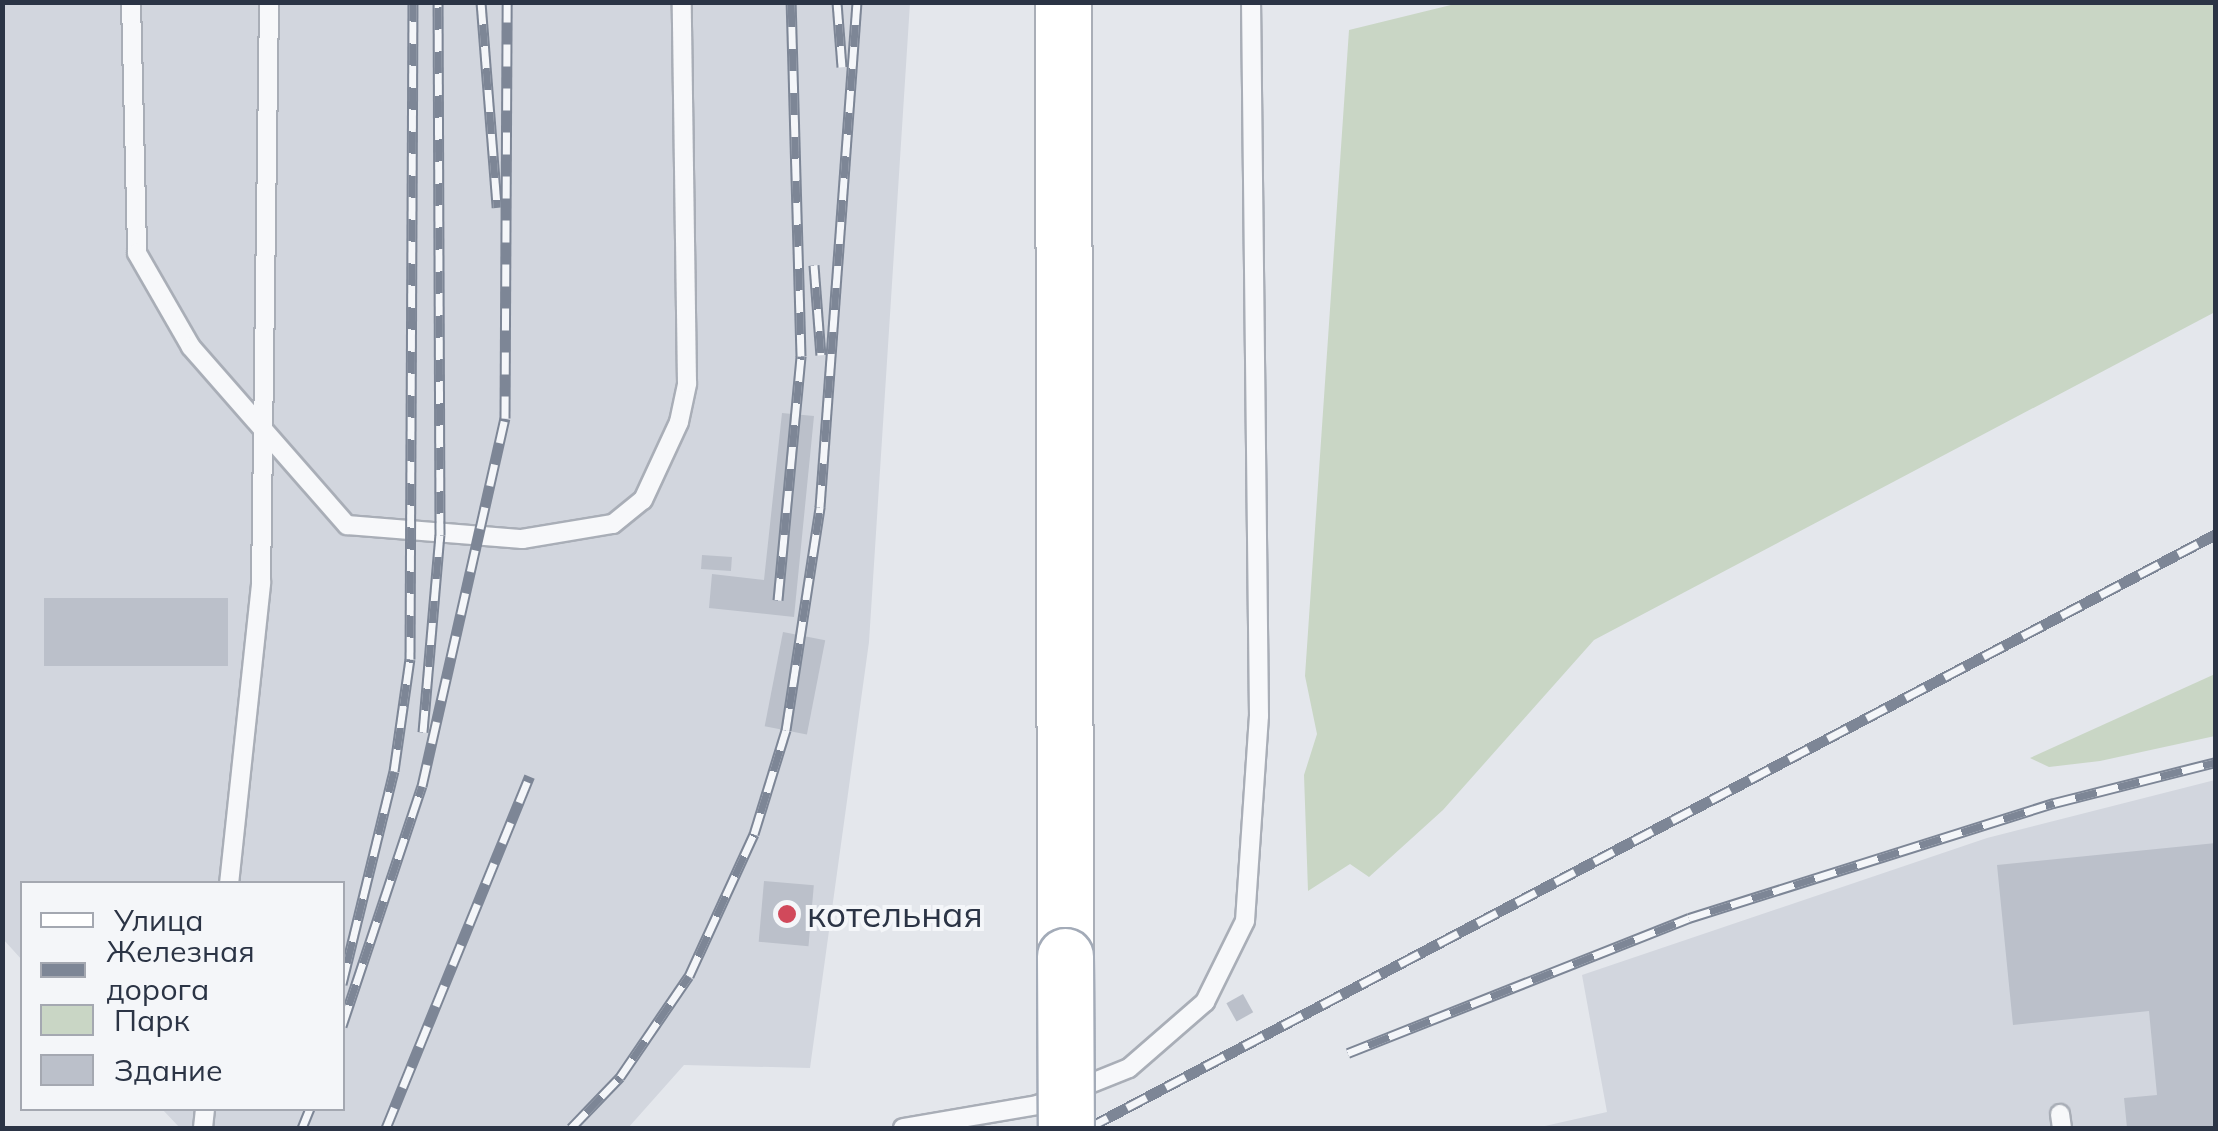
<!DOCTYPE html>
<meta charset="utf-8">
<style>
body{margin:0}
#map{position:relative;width:2218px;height:1131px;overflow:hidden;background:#e4e7ec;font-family:Mulish,sans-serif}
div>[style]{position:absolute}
.built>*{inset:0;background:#d2d6de}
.green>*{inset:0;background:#c9d6c5}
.building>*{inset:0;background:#bbc0ca;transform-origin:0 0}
.roads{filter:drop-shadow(2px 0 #a9aeb7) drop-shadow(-2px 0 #a9aeb7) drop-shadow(0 2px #a9aeb7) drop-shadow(0 -2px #a9aeb7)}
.lane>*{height:18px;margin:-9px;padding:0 9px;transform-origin:9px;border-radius:9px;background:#f7f8fa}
.primary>*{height:55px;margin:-27.5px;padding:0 27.5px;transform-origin:27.5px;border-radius:27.5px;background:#fff}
.rail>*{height:11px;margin-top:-5.5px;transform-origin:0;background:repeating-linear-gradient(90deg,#f4f6f9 0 22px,#7d8696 0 44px);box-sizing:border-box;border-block:2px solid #7d8696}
.bridges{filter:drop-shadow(2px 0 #a3abb8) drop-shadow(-2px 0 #a3abb8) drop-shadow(0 2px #a3abb8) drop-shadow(0 -2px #a3abb8)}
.primary-bridge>*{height:55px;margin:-27.5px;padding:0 27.5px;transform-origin:27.5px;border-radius:27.5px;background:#fff}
.dots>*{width:28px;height:28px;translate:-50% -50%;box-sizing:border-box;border:5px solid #f4f6f9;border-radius:50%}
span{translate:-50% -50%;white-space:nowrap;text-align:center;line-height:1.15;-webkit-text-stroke:8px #f4f6f9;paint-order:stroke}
.poi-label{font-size:35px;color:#2b3445}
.left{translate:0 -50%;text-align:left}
.frame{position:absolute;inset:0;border:5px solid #2b3445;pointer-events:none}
.legend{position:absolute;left:20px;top:881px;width:325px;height:230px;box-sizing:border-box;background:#f4f6f9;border:2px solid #a4a8b1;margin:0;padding:12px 18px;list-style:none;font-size:30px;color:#2b3445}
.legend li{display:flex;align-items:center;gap:20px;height:50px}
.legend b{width:50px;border:2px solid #a4a8b1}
</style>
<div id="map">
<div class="built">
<i style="clip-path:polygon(3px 3px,910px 3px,869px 642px,810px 1068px,684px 1065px,628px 1128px,180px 1128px,162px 1109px,342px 1108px,342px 884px,22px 884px,22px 960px,3px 939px)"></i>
<i style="clip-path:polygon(2215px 780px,2215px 1128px,1536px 1128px,1607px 1112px,1582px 975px,1987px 838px)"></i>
</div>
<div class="green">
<i style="clip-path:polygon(1459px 3px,2215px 3px,2215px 312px,1594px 640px,1443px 810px,1369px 877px,1350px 864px,1308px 891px,1304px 775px,1317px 734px,1305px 676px,1349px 30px)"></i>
<i style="clip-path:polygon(2215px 674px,2215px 736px,2100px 761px,2049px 767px,2030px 758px)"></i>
</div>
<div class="building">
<i style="clip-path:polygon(782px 413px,814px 416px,794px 617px,709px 608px,712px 574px,764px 580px)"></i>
<i style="left:702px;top:555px;width:30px;height:14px;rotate:4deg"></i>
<i style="left:228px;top:598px;width:68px;height:184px;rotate:90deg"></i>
<i style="left:783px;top:632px;width:43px;height:96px;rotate:11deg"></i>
<i style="clip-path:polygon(2216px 843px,2216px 1128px,2127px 1128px,2124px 1098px,2157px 1095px,2149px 1011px,2013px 1025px,1997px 865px)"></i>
<i style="left:764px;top:881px;width:50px;height:61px;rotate:5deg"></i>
<i style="left:1243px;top:994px;width:21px;height:19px;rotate:61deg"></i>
</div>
<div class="roads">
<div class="lane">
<i style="left:131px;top:2px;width:251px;rotate:88.6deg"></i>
<i style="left:137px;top:253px;width:108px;rotate:60.1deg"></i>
<i style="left:191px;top:347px;width:237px;rotate:48.8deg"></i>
<i style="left:347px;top:525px;width:176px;rotate:4.6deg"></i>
<i style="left:522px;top:539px;width:92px;rotate:-9.4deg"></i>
<i style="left:613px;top:524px;width:38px;rotate:-39deg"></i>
<i style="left:643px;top:500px;width:86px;rotate:-65.2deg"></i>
<i style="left:679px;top:422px;width:40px;rotate:-78deg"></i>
<i style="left:687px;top:383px;width:381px;rotate:-90.8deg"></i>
<i style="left:229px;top:884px;width:303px;rotate:-83.9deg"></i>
<i style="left:261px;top:583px;width:581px;rotate:-89.21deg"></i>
<i style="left:2060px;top:1114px;width:14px;rotate:82deg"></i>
<i style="left:203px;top:1128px;width:20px;rotate:-84deg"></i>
<i style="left:903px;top:1128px;width:136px;rotate:-9.7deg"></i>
<i style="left:1037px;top:1105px;width:99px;rotate:-21.9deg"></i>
<i style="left:1129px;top:1068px;width:101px;rotate:-41deg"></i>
<i style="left:1205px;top:1002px;width:90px;rotate:-63.7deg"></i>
<i style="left:1245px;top:921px;width:205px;rotate:-86.1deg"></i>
<i style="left:1259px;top:716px;width:714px;rotate:-90.64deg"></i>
</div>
<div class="primary">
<i style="left:1063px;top:2px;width:954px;rotate:89.88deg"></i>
</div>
</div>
<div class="rail">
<i style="left:481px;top:2px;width:206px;rotate:85.5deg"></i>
<i style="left:837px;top:2px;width:65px;rotate:85.6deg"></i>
<i style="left:814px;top:265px;width:90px;rotate:85.6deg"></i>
<i style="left:778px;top:600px;width:245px;rotate:-84.6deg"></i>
<i style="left:801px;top:356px;width:354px;rotate:-91.6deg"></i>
<i style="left:423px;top:732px;width:198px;rotate:-85.1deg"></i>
<i style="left:440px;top:535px;width:533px;rotate:-90.21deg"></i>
<i style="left:342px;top:984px;width:219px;rotate:-76.3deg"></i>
<i style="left:394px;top:771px;width:113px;rotate:-81.9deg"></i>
<i style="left:410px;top:659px;width:657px;rotate:-89.74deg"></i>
<i style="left:342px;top:1026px;width:253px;rotate:-71.6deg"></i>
<i style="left:422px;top:786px;width:377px;rotate:-77.3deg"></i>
<i style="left:505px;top:418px;width:416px;rotate:-89.7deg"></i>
<i style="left:1348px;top:1053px;width:367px;rotate:-21.6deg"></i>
<i style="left:1689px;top:918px;width:383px;rotate:-17.5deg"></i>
<i style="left:2054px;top:803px;width:167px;rotate:-14.2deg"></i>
<i style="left:302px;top:1128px;width:22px;rotate:-68deg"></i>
<i style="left:386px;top:1128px;width:380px;rotate:-67.8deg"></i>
<i style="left:571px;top:1128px;width:71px;rotate:-46.1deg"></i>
<i style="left:620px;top:1077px;width:122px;rotate:-55.7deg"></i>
<i style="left:689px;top:976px;width:156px;rotate:-65.4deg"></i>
<i style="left:754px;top:834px;width:109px;rotate:-72.9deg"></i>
<i style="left:786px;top:730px;width:226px;rotate:-81.3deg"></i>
<i style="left:820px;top:507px;width:506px;rotate:-85.81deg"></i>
<i style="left:1088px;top:1128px;width:1275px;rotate:-27.77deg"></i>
</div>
<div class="bridges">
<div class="primary-bridge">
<i style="left:1065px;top:956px;width:172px;rotate:89.7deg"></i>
</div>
</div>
<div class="dots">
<i style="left:787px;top:914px;background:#d1495b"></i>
</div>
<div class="poi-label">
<span class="left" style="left:807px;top:914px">котельная</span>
</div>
<div class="frame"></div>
<ul class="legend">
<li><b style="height:12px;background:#fff"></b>Улица</li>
<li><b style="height:12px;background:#7d8696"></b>Железная дорога</li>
<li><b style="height:28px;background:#c9d6c5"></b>Парк</li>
<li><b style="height:28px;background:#bbc0ca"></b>Здание</li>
</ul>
</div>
